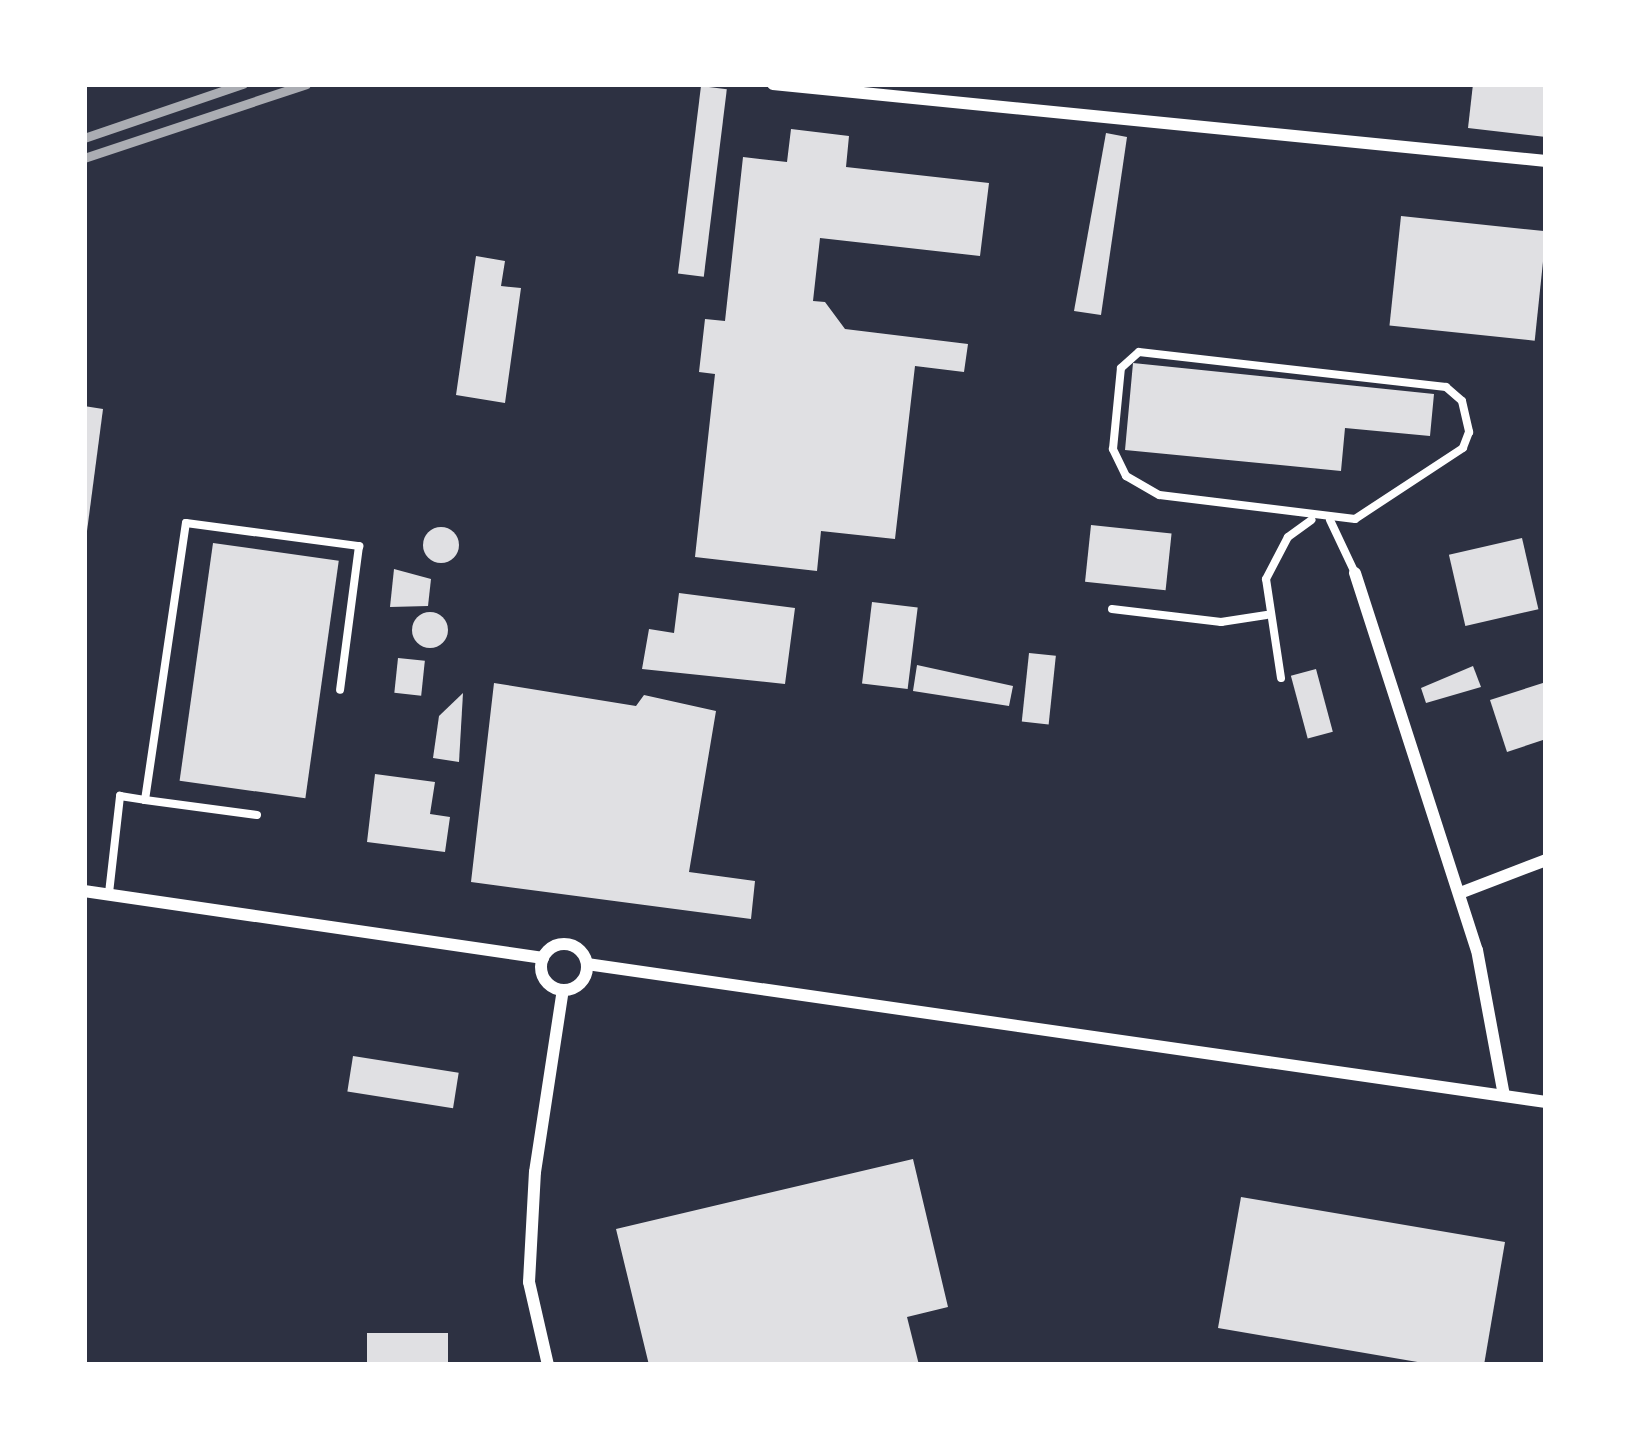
<!DOCTYPE html>
<style>
body{margin:0}
#map{position:relative;width:1630px;height:1449px;overflow:hidden;background:#2d3142;font-family:"Playfair Display",serif}
div>[style]{position:absolute}
.building>*{inset:0;background:#e0e0e3;transform-origin:0 0}
.round{border-radius:50%}
.service>*{height:8px;margin:-4px;padding:0 4px;transform-origin:4px;border-radius:4px;background:#fff}
.minor>*{height:12px;margin:-6px;padding:0 6px;transform-origin:6px;border-radius:6px;background:#fff}
.minor>.ring{margin:-6px;padding:0;box-sizing:content-box;background:none;border:12px solid #fff;border-radius:50%}
.rail>*{height:9px;margin:-4.5px;padding:0 4.5px;transform-origin:4.5px;border-radius:4.5px;background:#abadb3}
span{translate:-50% -50%;white-space:nowrap;text-align:center;line-height:1.15;-webkit-text-stroke:10px #fff;paint-order:stroke}
.frame{position:absolute;inset:0;border:87px solid #fff;pointer-events:none}
</style>
<div id="map">
<div class="building">
<i style="clip-path:polygon(1473px 84px,1546px 84px,1546px 137px,1468px 128px)"></i>
<i style="left:701px;top:86px;width:26px;height:189px;rotate:7deg"></i>
<i style="clip-path:polygon(791px 129px,849px 136px,846px 167px,989px 183px,980px 256px,820px 238px,813px 301px,825px 302px,845px 329px,968px 344px,964px 372px,915px 366px,895px 539px,821px 531px,817px 571px,695px 557px,715px 374px,699px 372px,705px 319px,725px 321px,743px 157px,787px 162px)"></i>
<i style="clip-path:polygon(1106px 133px,1127px 137px,1101px 315px,1074px 311px)"></i>
<i style="left:1401px;top:216px;width:146px;height:110px;rotate:6deg"></i>
<i style="clip-path:polygon(476px 256px,505px 261px,501px 286px,521px 288px,505px 403px,456px 395px)"></i>
<i style="clip-path:polygon(1133px 363px,1434px 394px,1430px 436px,1345px 428px,1341px 471px,1125px 450px)"></i>
<i style="clip-path:polygon(84px 406px,103px 409px,87px 531px,84px 531px)"></i>
<i style="left:1091px;top:525px;width:81px;height:57px;rotate:6deg"></i>
<i class="round" style="left:423px;top:527px;width:36px;height:36px"></i>
<i style="left:1522px;top:538px;width:73px;height:75px;rotate:77deg"></i>
<i style="left:213px;top:543px;width:127px;height:240px;rotate:8deg"></i>
<i style="clip-path:polygon(394px 569px,431px 579px,428px 606px,390px 607px)"></i>
<i style="clip-path:polygon(679px 593px,795px 608px,785px 684px,642px 669px,649px 629px,674px 633px)"></i>
<i style="left:872px;top:602px;width:46px;height:82px;rotate:7deg"></i>
<i class="round" style="left:412px;top:612px;width:36px;height:36px"></i>
<i style="left:1029px;top:653px;width:27px;height:69px;rotate:6deg"></i>
<i style="left:398px;top:658px;width:27px;height:35px;rotate:6deg"></i>
<i style="clip-path:polygon(917px 665px,1013px 686px,1009px 706px,913px 691px)"></i>
<i style="clip-path:polygon(1473px 666px,1481px 687px,1426px 703px,1421px 688px)"></i>
<i style="left:1316px;top:669px;width:65px;height:26px;rotate:75deg"></i>
<i style="clip-path:polygon(1546px 682px,1546px 739px,1507px 752px,1490px 700px)"></i>
<i style="clip-path:polygon(494px 683px,636px 706px,644px 695px,716px 711px,689px 872px,755px 881px,751px 919px,471px 882px)"></i>
<i style="clip-path:polygon(463px 693px,459px 762px,433px 758px,439px 716px)"></i>
<i style="clip-path:polygon(375px 774px,435px 782px,430px 814px,450px 817px,445px 852px,367px 842px)"></i>
<i style="left:353px;top:1056px;width:107px;height:36px;rotate:9deg"></i>
<i style="clip-path:polygon(913px 1159px,948px 1307px,907px 1317px,919px 1365px,649px 1365px,616px 1229px)"></i>
<i style="clip-path:polygon(1241px 1197px,1505px 1242px,1484px 1365px,1435px 1365px,1218px 1328px)"></i>
<i style="left:448px;top:1333px;width:32px;height:81px;rotate:90deg"></i>
</div>
<div class="service">
<i style="left:1139px;top:352px;width:309px;rotate:6.5deg"></i>
<i style="left:1446px;top:387px;width:21px;rotate:41deg"></i>
<i style="left:1462px;top:401px;width:32px;rotate:77deg"></i>
<i style="left:1469px;top:432px;width:17px;rotate:111deg"></i>
<i style="left:1463px;top:448px;width:129px;rotate:146.7deg"></i>
<i style="left:1355px;top:519px;width:197px;rotate:-173deg"></i>
<i style="left:1159px;top:495px;width:38px;rotate:-150deg"></i>
<i style="left:1126px;top:476px;width:30px;rotate:-116deg"></i>
<i style="left:1113px;top:449px;width:81px;rotate:-84.4deg"></i>
<i style="left:1121px;top:368px;width:24px;rotate:-42deg"></i>
<i style="left:1330px;top:520px;width:59px;rotate:64.7deg"></i>
<i style="left:1112px;top:609px;width:110px;rotate:6.8deg"></i>
<i style="left:1221px;top:622px;width:46px;rotate:-8.8deg"></i>
<i style="left:1281px;top:678px;width:100px;rotate:-98.6deg"></i>
<i style="left:1266px;top:579px;width:47px;rotate:-62.4deg"></i>
<i style="left:1288px;top:537px;width:29px;rotate:-36deg"></i>
<i style="left:257px;top:815px;width:113px;rotate:-172.4deg"></i>
<i style="left:145px;top:800px;width:280px;rotate:-81.6deg"></i>
<i style="left:186px;top:523px;width:175px;rotate:7.6deg"></i>
<i style="left:359px;top:546px;width:145px;rotate:97.5deg"></i>
<i style="left:109px;top:893px;width:98px;rotate:-83.5deg"></i>
<i style="left:120px;top:796px;width:25px;rotate:9deg"></i>
</div>
<div class="minor">
<i style="left:773px;top:84px;width:777px;rotate:5.69deg"></i>
<i style="left:1355px;top:573px;width:396px;rotate:72.1deg"></i>
<i style="left:1477px;top:950px;width:148px;rotate:79.5deg"></i>
<i style="left:84px;top:891px;width:464px;rotate:8.3deg"></i>
<i style="left:1460px;top:893px;width:92px;rotate:-21deg"></i>
<i class="ring" style="left:541px;top:944px;width:34px;height:34px"></i>
<i style="left:587px;top:964px;width:969px;rotate:8.19deg"></i>
<i style="left:548px;top:1365px;width:85px;rotate:-102.9deg"></i>
<i style="left:529px;top:1282px;width:110px;rotate:-86.9deg"></i>
<i style="left:535px;top:1172px;width:184px;rotate:-81.3deg"></i>
</div>
<div class="rail">
<i style="left:84px;top:138px;width:168px;rotate:-18.8deg"></i>
<i style="left:84px;top:158px;width:234px;rotate:-18.4deg"></i>
</div>
<div class="frame"></div>
</div>
